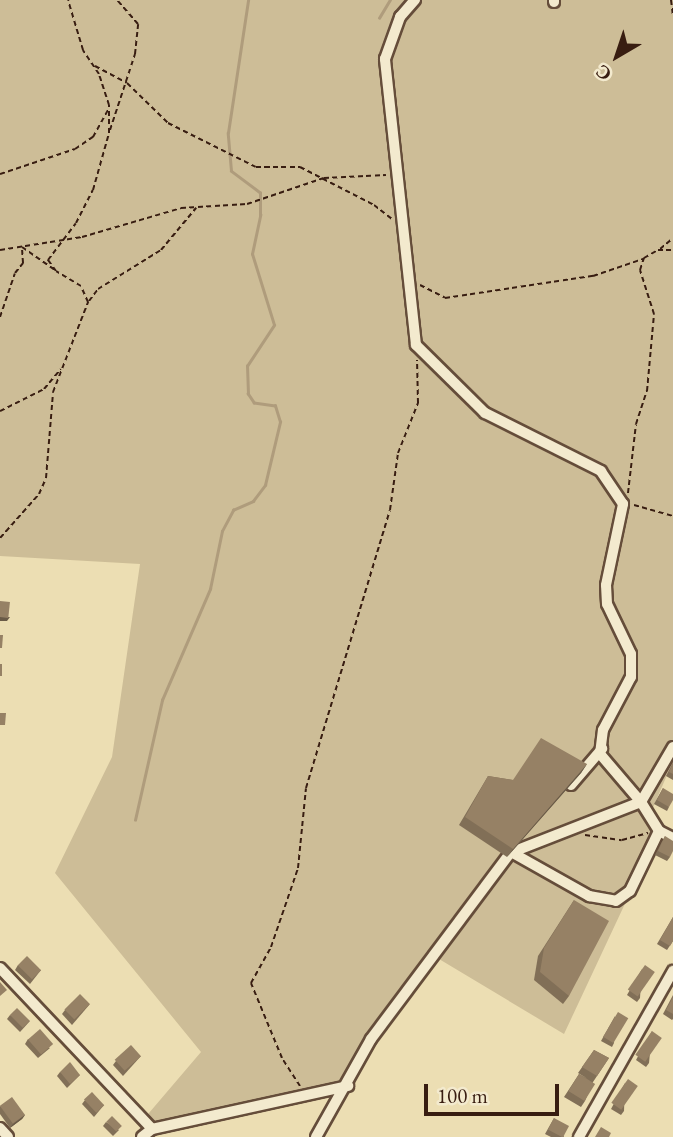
<!DOCTYPE html>
<meta charset="utf-8">
<style>
body{margin:0}
#map{position:relative;width:673px;height:1137px;overflow:hidden;background:#ecdeb3;font-family:"EB Garamond",serif}
div>[style]{position:absolute}
.green>*{inset:0;background:#cdbd97}
.stream>*{height:2.5px;margin:-1.25px;padding:0 1.25px;transform-origin:1.25px;border-radius:1.25px;background:#af9c7c}
.path>*{height:2px;margin-top:-1px;transform-origin:0;background:repeating-linear-gradient(90deg,#381d11 0 5px,transparent 0 8.5px)}
.roads{filter:drop-shadow(2px 0 #654d3a) drop-shadow(-2px 0 #654d3a) drop-shadow(0 2px #654d3a) drop-shadow(0 -2px #654d3a)}
.minor>*{height:10px;margin:-5px;padding:0 5px;transform-origin:5px;border-radius:5px;background:#f3eace}
.wall>*{inset:0;background:#816f57}
.shaded-wall>*{inset:0;background:#695a47}
.building>*{inset:0;background:#968165;transform-origin:0 0}
span{translate:-50% -50%;white-space:nowrap;text-align:center;line-height:1.15;-webkit-text-stroke:5px #f3eace;paint-order:stroke}
.north{position:absolute;left:582px;top:21px;width:70px;height:70px;-webkit-text-stroke:5px #f3eace;paint-order:stroke;rotate:219deg;font-size:19px;font-weight:700;line-height:28px;text-align:center;color:#381d11}
.north::after{content:'';display:block;margin:auto;width:24px;height:32px;background:#381d11;clip-path:polygon(50% 0,100% 100%,50% 72%,0 100%)}
.scale{position:absolute;left:424px;top:1084px;width:135px;height:32px;box-sizing:border-box;border:4px solid #381d11;border-top:0;padding-left:9px;font-size:21px;line-height:24px;white-space:nowrap;color:#381d11;-webkit-text-stroke:5px #f3eace;paint-order:stroke}
</style>
<div id="map">
<div class="green">
<i style="clip-path:polygon(0 0,673px 0,673px 761px,649px 817px,659px 831px,564px 1034px,439px 959px,393px 1007px,348px 1086px,152px 1129px,143px 1120px,201px 1052px,55px 873px,112px 757px,140px 564px,0 556px)"></i>
</div>
<div class="stream">
<i style="left:379px;top:18px;width:21px;rotate:-59deg"></i>
<i style="left:135px;top:820px;width:123px;rotate:-77.3deg"></i>
<i style="left:162px;top:700px;width:121px;rotate:-66.6deg"></i>
<i style="left:210px;top:589px;width:59px;rotate:-78.3deg"></i>
<i style="left:222px;top:531px;width:24px;rotate:-62deg"></i>
<i style="left:233px;top:510px;width:22px;rotate:-24deg"></i>
<i style="left:253px;top:501px;width:20px;rotate:-53deg"></i>
<i style="left:265px;top:485px;width:65px;rotate:-76.6deg"></i>
<i style="left:280px;top:422px;width:17px;rotate:-107deg"></i>
<i style="left:275px;top:406px;width:21px;rotate:-172deg"></i>
<i style="left:254px;top:403px;width:11px;rotate:-124deg"></i>
<i style="left:248px;top:394px;width:28px;rotate:-92deg"></i>
<i style="left:247px;top:366px;width:49px;rotate:-56.6deg"></i>
<i style="left:274px;top:325px;width:74px;rotate:-107.2deg"></i>
<i style="left:252px;top:254px;width:40px;rotate:-78deg"></i>
<i style="left:260px;top:215px;width:22px;rotate:-90deg"></i>
<i style="left:260px;top:193px;width:36px;rotate:-143deg"></i>
<i style="left:231px;top:171px;width:38px;rotate:-95deg"></i>
<i style="left:228px;top:133px;width:134px;rotate:-81.4deg"></i>
</div>
<div class="path">
<i style="left:671px;top:0;width:16px;rotate:83deg"></i>
<i style="left:95px;top:66px;width:36px;rotate:28deg"></i>
<i style="left:127px;top:83px;width:57px;rotate:44.3deg"></i>
<i style="left:168px;top:123px;width:98px;rotate:26.6deg"></i>
<i style="left:256px;top:167px;width:44px"></i>
<i style="left:300px;top:167px;width:83px;rotate:27.2deg"></i>
<i style="left:374px;top:205px;width:23px;rotate:38deg"></i>
<i style="left:110px;top:130px;width:80px;rotate:-71.8deg"></i>
<i style="left:135px;top:54px;width:30px;rotate:-84deg"></i>
<i style="left:138px;top:24px;width:32px;rotate:-131deg"></i>
<i style="left:0;top:174px;width:79px;rotate:-18.4deg"></i>
<i style="left:75px;top:149px;width:22px;rotate:-34deg"></i>
<i style="left:93px;top:137px;width:31px;rotate:-61deg"></i>
<i style="left:22px;top:247px;width:40px;rotate:34.9deg"></i>
<i style="left:660px;top:249px;width:17px;rotate:-40deg"></i>
<i style="left:0;top:250px;width:83px;rotate:-9deg"></i>
<i style="left:82px;top:237px;width:103px;rotate:-16.3deg"></i>
<i style="left:181px;top:208px;width:66px;rotate:-3.5deg"></i>
<i style="left:247px;top:204px;width:81px;rotate:-18.7deg"></i>
<i style="left:324px;top:178px;width:62px;rotate:-2.8deg"></i>
<i style="left:420px;top:285px;width:28px;rotate:27deg"></i>
<i style="left:445px;top:298px;width:150px;rotate:-8.5deg"></i>
<i style="left:593px;top:276px;width:53px;rotate:-18.8deg"></i>
<i style="left:89px;top:301px;width:15px;rotate:-53deg"></i>
<i style="left:98px;top:289px;width:74px;rotate:-31.8deg"></i>
<i style="left:161px;top:250px;width:55px;rotate:-50.2deg"></i>
<i style="left:0;top:317px;width:46px;rotate:-71.2deg"></i>
<i style="left:15px;top:273px;width:13px;rotate:-51deg"></i>
<i style="left:23px;top:263px;width:16px;rotate:-94deg"></i>
<i style="left:0;top:411px;width:49px;rotate:-26.6deg"></i>
<i style="left:44px;top:389px;width:26px;rotate:-50deg"></i>
<i style="left:628px;top:493px;width:69px;rotate:-83.4deg"></i>
<i style="left:636px;top:424px;width:35px;rotate:-72deg"></i>
<i style="left:647px;top:391px;width:77px;rotate:-84.8deg"></i>
<i style="left:654px;top:314px;width:46px;rotate:-107.7deg"></i>
<i style="left:640px;top:270px;width:13px;rotate:-72deg"></i>
<i style="left:644px;top:258px;width:16px;rotate:-30deg"></i>
<i style="left:658px;top:250px;width:15px"></i>
<i style="left:634px;top:505px;width:41px;rotate:15.8deg"></i>
<i style="left:0;top:538px;width:59px;rotate:-48.4deg"></i>
<i style="left:39px;top:494px;width:17px;rotate:-66deg"></i>
<i style="left:46px;top:478px;width:86px;rotate:-85.3deg"></i>
<i style="left:53px;top:392px;width:97px;rotate:-68.7deg"></i>
<i style="left:88px;top:302px;width:17px;rotate:-114deg"></i>
<i style="left:81px;top:286px;width:29px;rotate:-149deg"></i>
<i style="left:56px;top:271px;width:14px;rotate:-126deg"></i>
<i style="left:48px;top:260px;width:46px;rotate:-52.9deg"></i>
<i style="left:76px;top:223px;width:37px;rotate:-63deg"></i>
<i style="left:93px;top:190px;width:59px;rotate:-74.3deg"></i>
<i style="left:109px;top:133px;width:28px;rotate:-90deg"></i>
<i style="left:109px;top:105px;width:33px;rotate:-108deg"></i>
<i style="left:99px;top:74px;width:29px;rotate:-124deg"></i>
<i style="left:83px;top:50px;width:52px;rotate:-106.7deg"></i>
<i style="left:585px;top:835px;width:37px;rotate:8deg"></i>
<i style="left:622px;top:840px;width:27px;rotate:-15deg"></i>
<i style="left:300px;top:1086px;width:33px;rotate:-123deg"></i>
<i style="left:282px;top:1058px;width:81px;rotate:-112.5deg"></i>
<i style="left:251px;top:983px;width:41px;rotate:-60.9deg"></i>
<i style="left:271px;top:947px;width:83px;rotate:-71.1deg"></i>
<i style="left:298px;top:868px;width:80px;rotate:-84.3deg"></i>
<i style="left:306px;top:788px;width:290px;rotate:-73.2deg"></i>
<i style="left:390px;top:510px;width:58px;rotate:-82deg"></i>
<i style="left:398px;top:453px;width:54px;rotate:-68.2deg"></i>
<i style="left:418px;top:403px;width:43px;rotate:-91.3deg"></i>
</div>
<div class="roads">
<div class="minor">
<i style="left:554px;top:0;width:2px;rotate:90deg"></i>
<i style="left:673px;top:747px;width:64px;rotate:120.2deg"></i>
<i style="left:641px;top:802px;width:34px;rotate:58deg"></i>
<i style="left:659px;top:831px;width:16px;rotate:27deg"></i>
<i style="left:571px;top:785px;width:48px;rotate:-49.3deg"></i>
<i style="left:511px;top:852px;width:90px;rotate:29.4deg"></i>
<i style="left:589px;top:896px;width:27px;rotate:10deg"></i>
<i style="left:616px;top:901px;width:17px;rotate:-36deg"></i>
<i style="left:630px;top:891px;width:67px;rotate:-64.2deg"></i>
<i style="left:0;top:968px;width:221px;rotate:46.6deg"></i>
<i style="left:0;top:1128px;width:12px;rotate:48deg"></i>
<i style="left:142px;top:1137px;width:13px;rotate:-39deg"></i>
<i style="left:152px;top:1129px;width:201px;rotate:-12.4deg"></i>
<i style="left:316px;top:1137px;width:112px;rotate:-60.7deg"></i>
<i style="left:371px;top:1039px;width:232px;rotate:-53.2deg"></i>
<i style="left:510px;top:853px;width:141px;rotate:-21.3deg"></i>
<i style="left:641px;top:802px;width:63px;rotate:-130.5deg"></i>
<i style="left:600px;top:754px;width:24px;rotate:-83deg"></i>
<i style="left:603px;top:730px;width:60px;rotate:-62.2deg"></i>
<i style="left:631px;top:677px;width:23px;rotate:-90deg"></i>
<i style="left:631px;top:654px;width:55px;rotate:-115.6deg"></i>
<i style="left:607px;top:604px;width:19px;rotate:-93deg"></i>
<i style="left:606px;top:585px;width:83px;rotate:-78.1deg"></i>
<i style="left:623px;top:504px;width:40px;rotate:-124deg"></i>
<i style="left:601px;top:471px;width:130px;rotate:-153.4deg"></i>
<i style="left:485px;top:413px;width:97px;rotate:-135.4deg"></i>
<i style="left:416px;top:345px;width:288px;rotate:-96.2deg"></i>
<i style="left:385px;top:59px;width:45px;rotate:-70.3deg"></i>
<i style="left:400px;top:17px;width:23px;rotate:-49deg"></i>
<i style="left:579px;top:1137px;width:191px;rotate:-60.5deg"></i>
</div>
</div>
<div class="wall">
<i style="clip-path:polygon(673px 762px,673px 780px,666px 776px)"></i>
<i style="clip-path:polygon(587px 764px,581px 773px,507px 857px,459px 825px,488px 776px,513px 780px)"></i>
<i style="clip-path:polygon(663px 788px,669px 807px,667px 811px,654px 804px)"></i>
<i style="clip-path:polygon(665px 836px,670px 857px,667px 861px,655px 855px)"></i>
<i style="clip-path:polygon(574px 900px,569px 996px,563px 1004px,534px 980px,538px 956px)"></i>
<i style="clip-path:polygon(673px 917px,673px 941px,667px 950px,657px 944px)"></i>
<i style="clip-path:polygon(18px 965px,41px 970px,30px 984px,15px 970px)"></i>
<i style="clip-path:polygon(642px 969px,640px 998px,637px 1002px,627px 995px)"></i>
<i style="clip-path:polygon(673px 995px,673px 1019px,672px 1020px,663px 1014px)"></i>
<i style="clip-path:polygon(90px 1004px,72px 1025px,62px 1014px,65px 1010px)"></i>
<i style="clip-path:polygon(10px 1015px,30px 1021px,20px 1032px,7px 1019px)"></i>
<i style="clip-path:polygon(615px 1016px,614px 1043px,612px 1047px,601px 1041px)"></i>
<i style="clip-path:polygon(652px 1031px,649px 1063px,646px 1067px,636px 1060px)"></i>
<i style="clip-path:polygon(28px 1039px,50px 1048px,38px 1058px,25px 1044px)"></i>
<i style="clip-path:polygon(594px 1050px,609px 1058px,593px 1082px,585px 1101px,581px 1107px,564px 1097px,579px 1074px,588px 1079px,578px 1073px)"></i>
<i style="clip-path:polygon(141px 1056px,123px 1076px,113px 1065px,116px 1061px)"></i>
<i style="clip-path:polygon(60px 1072px,80px 1075px,67px 1088px,57px 1076px)"></i>
<i style="clip-path:polygon(625px 1083px,624px 1111px,621px 1115px,611px 1109px)"></i>
<i style="clip-path:polygon(85px 1100px,104px 1105px,94px 1117px,82px 1104px)"></i>
<i style="clip-path:polygon(0 1106px,25px 1115px,22px 1119px,10px 1128px,0 1114px)"></i>
<i style="clip-path:polygon(554px 1118px,564px 1137px,551px 1137px,545px 1134px)"></i>
<i style="clip-path:polygon(106px 1122px,119px 1130px,113px 1136px,103px 1126px)"></i>
</div>
<div class="shaded-wall">
<i style="clip-path:polygon(0 617px,10px 617px,7px 621px,0 621px)"></i>
<i style="clip-path:polygon(587px 764px,581px 773px,507px 857px,513px 849px)"></i>
<i style="clip-path:polygon(25px 1115px,22px 1119px,10px 1128px,13px 1124px)"></i>
</div>
<div class="building">
<i style="left:0;top:601px;width:10px;height:16px;rotate:6deg"></i>
<i style="clip-path:polygon(0 635px,3px 635px,2px 648px,0 648px)"></i>
<i style="left:0;top:664px;width:2px;height:12px"></i>
<i style="clip-path:polygon(0 713px,6px 713px,5px 725px,0 725px)"></i>
<i style="clip-path:polygon(541px 738px,587px 764px,513px 849px,465px 817px,488px 776px,513px 780px)"></i>
<i style="clip-path:polygon(673px 763px,673px 774px,669px 772px)"></i>
<i style="clip-path:polygon(663px 788px,673px 794px,673px 800px,669px 807px,657px 800px)"></i>
<i style="clip-path:polygon(665px 836px,673px 841px,673px 851px,670px 857px,658px 851px)"></i>
<i style="clip-path:polygon(574px 900px,609px 921px,569px 996px,540px 972px,544px 948px)"></i>
<i style="clip-path:polygon(673px 917px,673px 941px,670px 946px,660px 940px)"></i>
<i style="left:27px;top:956px;width:20px;height:13px;rotate:45deg"></i>
<i style="left:645px;top:965px;width:12px;height:30px;rotate:35deg"></i>
<i style="clip-path:polygon(0 982px,7px 990px,0 996px)"></i>
<i style="left:80px;top:994px;width:14px;height:22px;rotate:45deg"></i>
<i style="clip-path:polygon(673px 997px,673px 1014px,666px 1010px)"></i>
<i style="left:17px;top:1008px;width:18px;height:10px;rotate:45deg"></i>
<i style="left:618px;top:1012px;width:12px;height:29px;rotate:31deg"></i>
<i style="left:40px;top:1029px;width:20px;height:16px;rotate:49deg"></i>
<i style="left:652px;top:1031px;width:12px;height:29px;rotate:35deg"></i>
<i style="left:131px;top:1045px;width:15px;height:22px;rotate:48deg"></i>
<i style="clip-path:polygon(594px 1050px,609px 1058px,597px 1076px,582px 1067px)"></i>
<i style="clip-path:polygon(70px 1062px,80px 1075px,70px 1084px,60px 1072px)"></i>
<i style="left:579px;top:1074px;width:19px;height:20px;rotate:32deg"></i>
<i style="left:628px;top:1079px;width:12px;height:29px;rotate:35deg"></i>
<i style="left:92px;top:1092px;width:18px;height:11px;rotate:47deg"></i>
<i style="left:12px;top:1097px;width:22px;height:15px;rotate:54deg"></i>
<i style="left:112px;top:1116px;width:14px;height:8px;rotate:45deg"></i>
<i style="left:554px;top:1118px;width:17px;height:13px;rotate:28deg"></i>
<i style="clip-path:polygon(601px 1127px,611px 1133px,609px 1137px,595px 1137px)"></i>
</div>
<div class="north">С</div>
<div class="scale">100 m</div>
</div>
